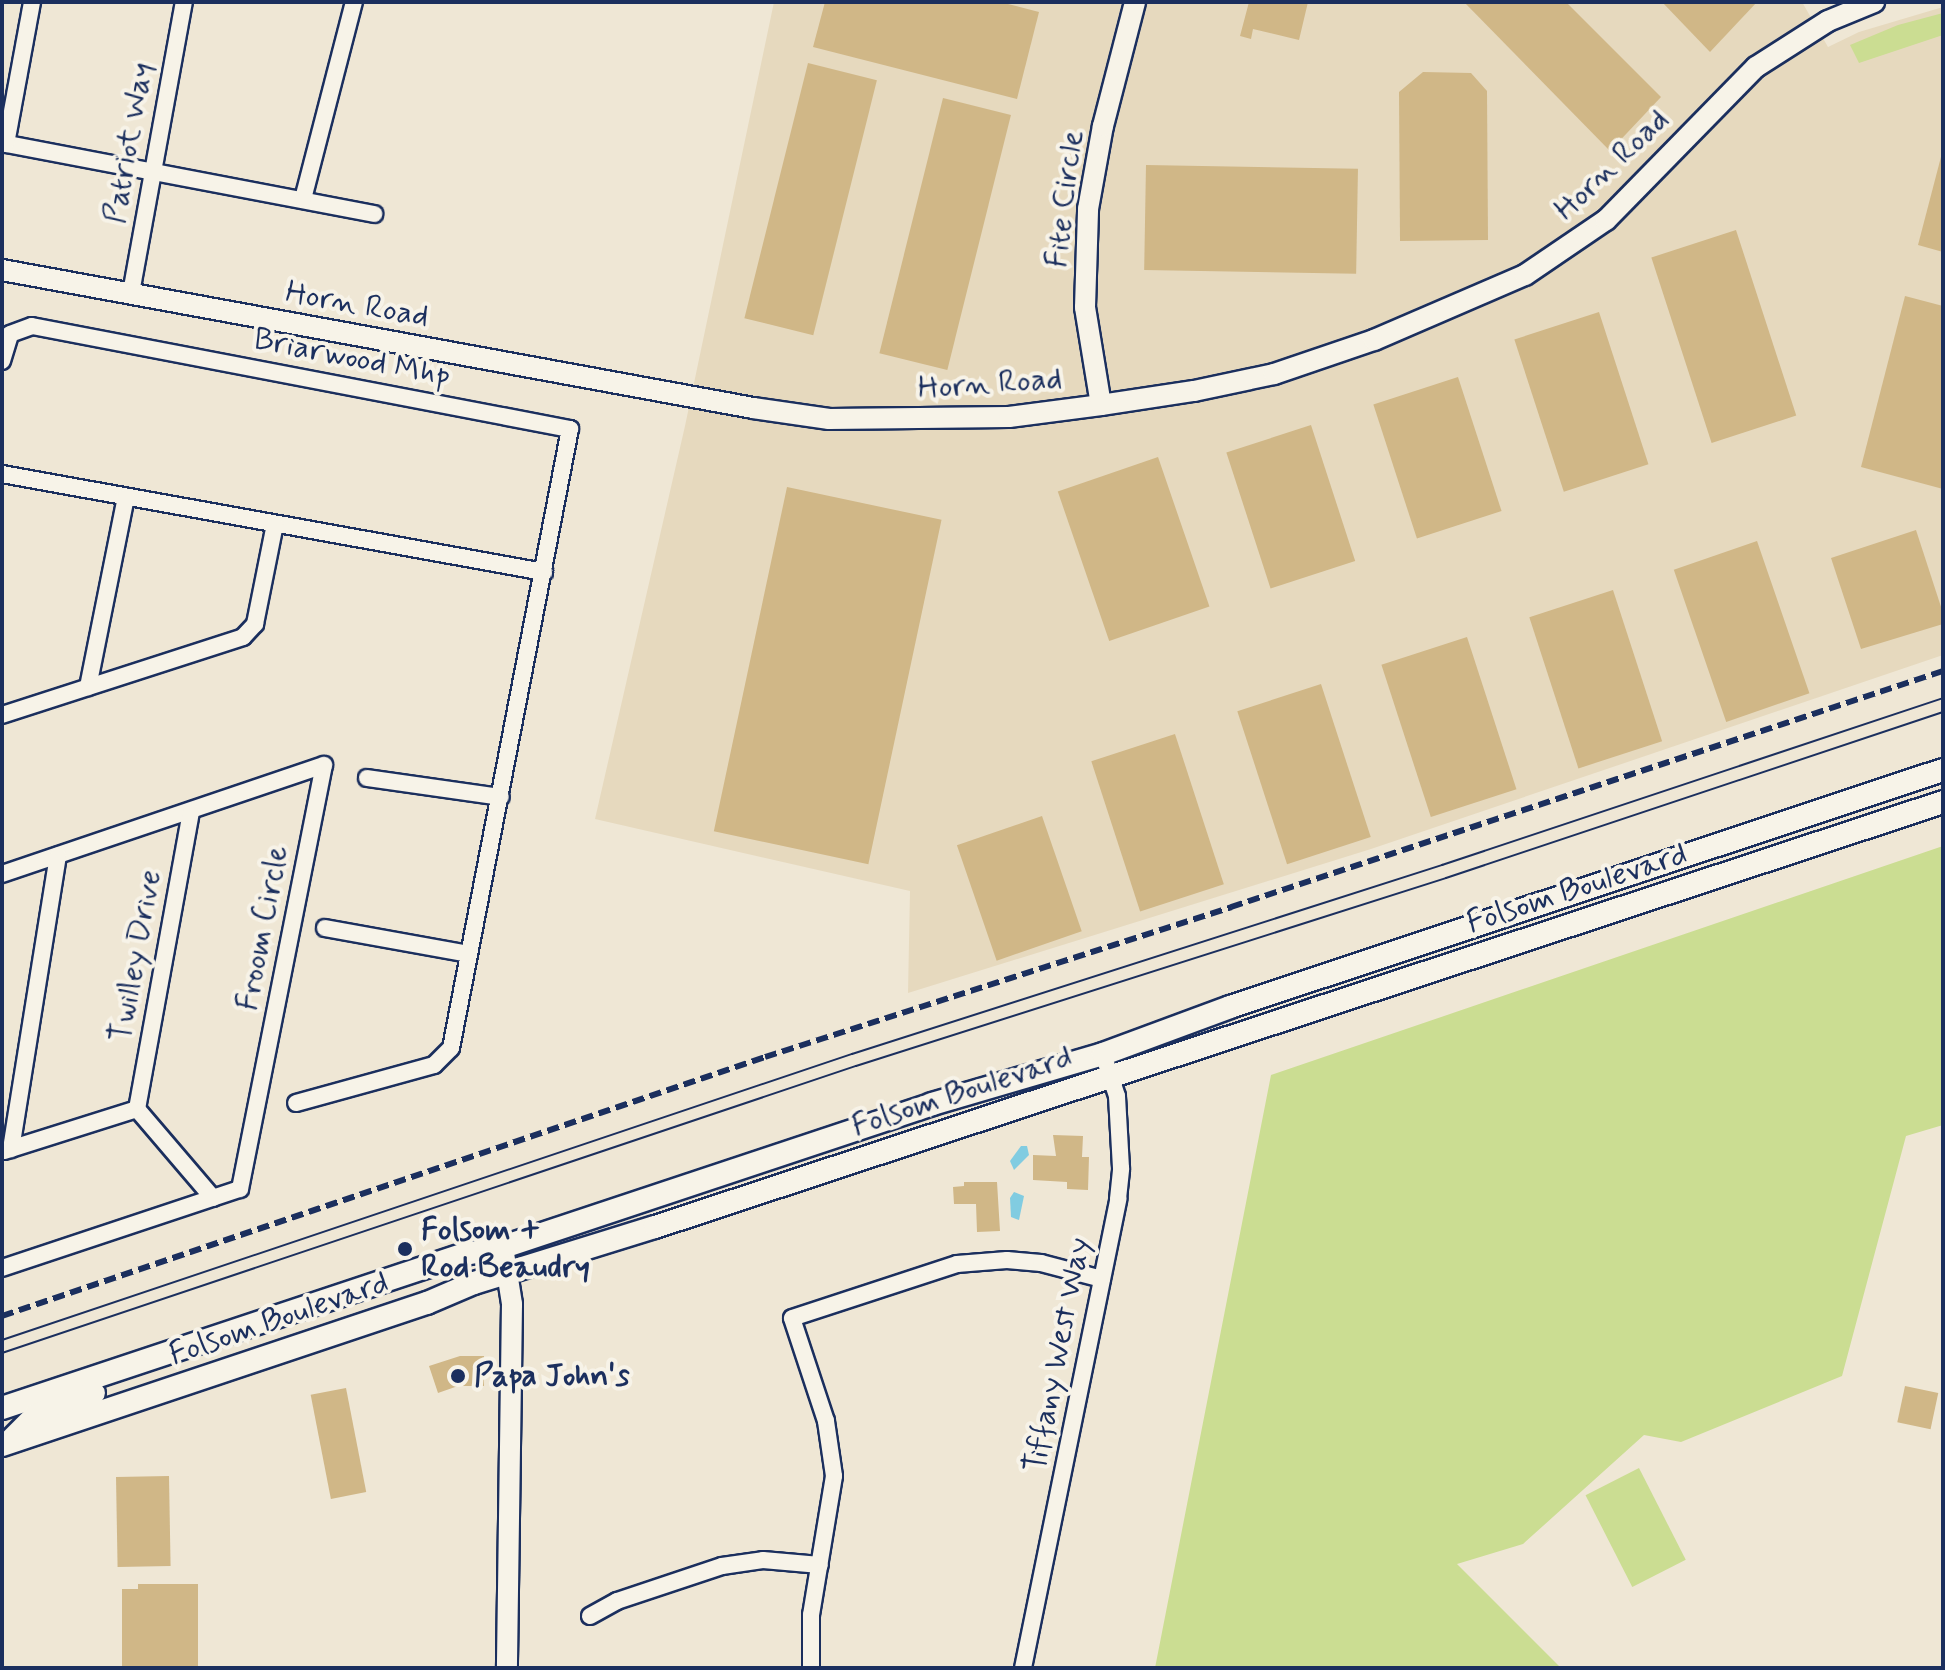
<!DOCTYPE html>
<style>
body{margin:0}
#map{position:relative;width:1945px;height:1670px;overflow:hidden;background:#efe7d5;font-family:Mynerve,sans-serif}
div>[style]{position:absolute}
.built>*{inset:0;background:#e6d9be}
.green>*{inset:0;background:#cbdd92;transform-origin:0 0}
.water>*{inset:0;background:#81cce1}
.building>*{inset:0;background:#d0b787;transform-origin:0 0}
.roads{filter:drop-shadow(2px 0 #1b2f5e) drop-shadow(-2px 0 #1b2f5e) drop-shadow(0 2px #1b2f5e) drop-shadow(0 -2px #1b2f5e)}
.minor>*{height:16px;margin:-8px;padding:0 8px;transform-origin:8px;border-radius:8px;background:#f7f3e8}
.tertiary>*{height:20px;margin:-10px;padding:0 10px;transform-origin:10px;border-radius:10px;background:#f7f3e8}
.secondary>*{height:22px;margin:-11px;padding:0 11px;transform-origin:11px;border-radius:11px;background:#f7f3e8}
.tram>*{height:2px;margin:-1px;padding:0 1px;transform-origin:1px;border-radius:1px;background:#1b2f5e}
.rail>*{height:6px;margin-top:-3px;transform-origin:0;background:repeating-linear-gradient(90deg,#1b2f5e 0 12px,transparent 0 18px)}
.dots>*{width:22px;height:22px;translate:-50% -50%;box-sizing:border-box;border:4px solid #f7f3e8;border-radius:50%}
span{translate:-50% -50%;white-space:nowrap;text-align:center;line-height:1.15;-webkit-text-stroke:8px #f7f3e8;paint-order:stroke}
.street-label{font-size:32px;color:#1b2f5e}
.poi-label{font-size:32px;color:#1b2f5e;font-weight:700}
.left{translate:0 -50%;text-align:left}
.frame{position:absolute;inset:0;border:4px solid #1b2f5e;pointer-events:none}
</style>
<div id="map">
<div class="built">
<i style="clip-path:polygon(774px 2px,1802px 2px,1828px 47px,1859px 32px,1943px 7px,1943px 655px,1371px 849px,908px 993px,910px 891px,595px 819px,685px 426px)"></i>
</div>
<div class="green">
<i style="clip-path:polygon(1943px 13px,1943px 35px,1859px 63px,1850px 45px,1898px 25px)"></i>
<i style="clip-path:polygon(1943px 846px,1943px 1125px,1906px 1136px,1842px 1376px,1681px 1442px,1644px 1435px,1523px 1544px,1457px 1564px,1561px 1668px,1155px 1668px,1271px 1075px)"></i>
<i style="left:1639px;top:1468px;width:103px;height:60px;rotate:63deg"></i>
</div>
<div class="water">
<i style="clip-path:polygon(1021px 1146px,1027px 1146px,1029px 1155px,1014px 1170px,1010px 1161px)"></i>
<i style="clip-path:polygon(1014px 1192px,1024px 1196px,1019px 1220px,1011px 1217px,1010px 1198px)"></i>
</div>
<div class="building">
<i style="clip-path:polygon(825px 2px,1000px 2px,1039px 12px,1017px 99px,813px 47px)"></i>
<i style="clip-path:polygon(1249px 2px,1308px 2px,1299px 40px,1253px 29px,1251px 39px,1240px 36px)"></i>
<i style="clip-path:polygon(1464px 2px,1566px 2px,1661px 97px,1610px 151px)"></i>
<i style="clip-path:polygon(1662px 2px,1757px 2px,1710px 52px)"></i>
<i style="left:808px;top:63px;width:71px;height:263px;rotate:14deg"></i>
<i style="clip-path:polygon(1423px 72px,1471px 73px,1487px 91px,1488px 240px,1400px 241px,1399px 92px)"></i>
<i style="left:943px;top:98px;width:70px;height:263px;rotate:14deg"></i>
<i style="clip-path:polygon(1942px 153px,1943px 153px,1943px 252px,1918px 245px)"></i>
<i style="left:1146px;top:165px;width:212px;height:105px;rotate:1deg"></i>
<i style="left:1736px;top:230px;width:195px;height:89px;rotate:72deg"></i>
<i style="clip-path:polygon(1905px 296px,1943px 306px,1943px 489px,1861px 467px)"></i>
<i style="left:1599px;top:312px;width:160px;height:89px;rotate:72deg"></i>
<i style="left:1458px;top:377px;width:141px;height:89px;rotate:72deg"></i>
<i style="left:1311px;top:425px;width:143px;height:89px;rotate:72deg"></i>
<i style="left:1158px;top:457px;width:158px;height:106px;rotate:71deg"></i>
<i style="left:787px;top:487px;width:158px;height:352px;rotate:12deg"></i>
<i style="clip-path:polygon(1916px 530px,1943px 613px,1943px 624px,1861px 649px,1831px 558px)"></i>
<i style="left:1757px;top:541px;width:161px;height:88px;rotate:71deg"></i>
<i style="left:1613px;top:590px;width:159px;height:88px;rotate:72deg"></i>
<i style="left:1467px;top:637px;width:160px;height:90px;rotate:72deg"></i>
<i style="left:1321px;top:684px;width:161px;height:88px;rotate:72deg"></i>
<i style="left:1175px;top:734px;width:158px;height:88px;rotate:72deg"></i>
<i style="left:1042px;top:816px;width:122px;height:90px;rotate:71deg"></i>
<i style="clip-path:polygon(1053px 1135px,1083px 1136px,1082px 1157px,1089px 1157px,1088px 1190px,1067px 1189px,1067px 1182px,1033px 1180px,1033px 1155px,1056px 1156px)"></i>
<i style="clip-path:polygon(964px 1182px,997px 1182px,1000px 1231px,977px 1232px,976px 1204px,954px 1204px,953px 1187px,964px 1186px)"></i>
<i style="clip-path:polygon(460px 1356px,484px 1356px,484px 1386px,458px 1386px,438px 1393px,429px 1366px)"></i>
<i style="left:1905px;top:1386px;width:34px;height:37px;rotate:12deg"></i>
<i style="left:346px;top:1388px;width:106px;height:36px;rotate:79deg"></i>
<i style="left:169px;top:1476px;width:90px;height:53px;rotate:89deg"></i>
<i style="clip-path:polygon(138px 1584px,198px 1584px,198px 1668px,122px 1668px,122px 1589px,138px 1589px)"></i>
</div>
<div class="roads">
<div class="minor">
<i style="left:2px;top:143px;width:379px;rotate:10.8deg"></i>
<i style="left:6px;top:144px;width:144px;rotate:-79.6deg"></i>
<i style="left:303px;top:199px;width:203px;rotate:-75.5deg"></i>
<i style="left:131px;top:293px;width:296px;rotate:-79.7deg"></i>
<i style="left:2px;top:361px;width:28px;rotate:-73deg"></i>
<i style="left:10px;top:334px;width:23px;rotate:-20deg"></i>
<i style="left:32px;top:326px;width:548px;rotate:10.84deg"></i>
<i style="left:570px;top:429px;width:630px;rotate:100.88deg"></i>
<i style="left:451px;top:1048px;width:24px;rotate:135deg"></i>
<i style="left:434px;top:1065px;width:143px;rotate:164.6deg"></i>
<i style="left:2px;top:474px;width:551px;rotate:10.25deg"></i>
<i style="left:88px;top:687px;width:194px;rotate:-78.7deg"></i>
<i style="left:2px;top:715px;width:253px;rotate:-17.9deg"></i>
<i style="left:243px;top:637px;width:18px;rotate:-47deg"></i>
<i style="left:255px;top:624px;width:102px;rotate:-78.7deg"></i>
<i style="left:367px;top:778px;width:135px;rotate:8.1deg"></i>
<i style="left:2px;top:874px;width:340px;rotate:-18.7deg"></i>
<i style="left:325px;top:928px;width:146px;rotate:10.2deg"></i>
<i style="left:137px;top:1109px;width:302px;rotate:-79.7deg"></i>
<i style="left:11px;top:1149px;width:297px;rotate:-80.9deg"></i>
<i style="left:4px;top:1151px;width:139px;rotate:-17.5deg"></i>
<i style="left:137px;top:1109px;width:117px;rotate:49.5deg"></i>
<i style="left:2px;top:1268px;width:251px;rotate:-18.4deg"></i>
<i style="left:240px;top:1189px;width:432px;rotate:-78.8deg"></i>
<i style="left:590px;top:1616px;width:31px;rotate:-29deg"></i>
<i style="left:617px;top:1601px;width:111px;rotate:-18.4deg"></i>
<i style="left:722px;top:1566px;width:41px;rotate:-8.3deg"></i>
<i style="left:763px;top:1560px;width:57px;rotate:5deg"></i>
<i style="left:811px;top:1668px;width:53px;rotate:-90deg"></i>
<i style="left:811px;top:1615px;width:141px;rotate:-80.6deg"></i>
<i style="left:834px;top:1476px;width:56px;rotate:-98.3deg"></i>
<i style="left:826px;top:1421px;width:108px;rotate:-108.3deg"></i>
<i style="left:792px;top:1318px;width:174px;rotate:-18.1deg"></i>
<i style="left:957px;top:1264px;width:50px;rotate:-4.6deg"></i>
<i style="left:1007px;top:1260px;width:34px;rotate:5deg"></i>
<i style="left:1041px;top:1263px;width:63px;rotate:14.7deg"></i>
<i style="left:1023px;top:1668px;width:479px;rotate:-78.5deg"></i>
<i style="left:1118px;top:1199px;width:31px;rotate:-84deg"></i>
<i style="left:1121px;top:1168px;width:72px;rotate:-93.2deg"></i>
<i style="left:1117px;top:1096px;width:44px;rotate:-108.4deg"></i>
</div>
<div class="tertiary">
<i style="left:2px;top:270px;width:764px;rotate:10.41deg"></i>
<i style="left:753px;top:408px;width:77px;rotate:8.2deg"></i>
<i style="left:829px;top:419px;width:180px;rotate:-0.6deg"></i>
<i style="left:1009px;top:417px;width:93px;rotate:-7.4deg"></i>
<i style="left:1101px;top:405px;width:94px;rotate:-8.6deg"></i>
<i style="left:1194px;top:391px;width:82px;rotate:-12deg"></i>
<i style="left:1274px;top:374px;width:106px;rotate:-18.8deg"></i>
<i style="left:1374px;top:340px;width:164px;rotate:-23.3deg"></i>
<i style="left:1525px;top:275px;width:98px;rotate:-34.2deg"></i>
<i style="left:1606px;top:220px;width:214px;rotate:-45.6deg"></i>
<i style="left:1756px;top:67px;width:85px;rotate:-32.6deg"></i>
<i style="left:1828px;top:21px;width:50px;rotate:-22.4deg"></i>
<i style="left:1101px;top:405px;width:99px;rotate:-99.3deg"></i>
<i style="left:1085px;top:307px;width:98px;rotate:-88.2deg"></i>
<i style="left:1088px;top:209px;width:84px;rotate:-79.8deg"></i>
<i style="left:1103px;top:126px;width:128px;rotate:-75.5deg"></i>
<i style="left:503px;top:1247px;width:58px;rotate:81deg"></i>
<i style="left:512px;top:1304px;width:364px;rotate:90.8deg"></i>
</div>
<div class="secondary">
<i style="left:2px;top:1408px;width:488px;rotate:-18.4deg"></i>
<i style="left:465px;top:1254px;width:39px;rotate:-10deg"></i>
<i style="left:503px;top:1247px;width:452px;rotate:-18.4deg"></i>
<i style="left:932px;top:1104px;width:178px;rotate:-16.3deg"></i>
<i style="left:1103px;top:1054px;width:135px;rotate:-20.3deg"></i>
<i style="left:1230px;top:1007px;width:751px;rotate:-18.39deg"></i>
<i style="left:11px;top:1440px;width:35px;rotate:-45deg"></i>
<i style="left:36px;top:1415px;width:62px;rotate:-20.8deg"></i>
<i style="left:2px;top:1445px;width:448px;rotate:-18.5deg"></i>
<i style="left:427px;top:1303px;width:51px;rotate:-23.1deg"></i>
<i style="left:474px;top:1283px;width:189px;rotate:-17.2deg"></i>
<i style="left:655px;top:1227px;width:1356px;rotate:-18.26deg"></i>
</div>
</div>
<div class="tram">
<i style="left:2px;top:1340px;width:897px;rotate:-18.6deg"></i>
<i style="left:852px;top:1054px;width:620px;rotate:-17.76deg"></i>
<i style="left:1442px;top:865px;width:528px;rotate:-18.43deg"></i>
<i style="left:2px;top:1353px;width:901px;rotate:-18.58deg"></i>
<i style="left:856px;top:1066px;width:619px;rotate:-17.67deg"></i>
<i style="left:1446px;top:878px;width:524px;rotate:-18.47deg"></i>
</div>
<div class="rail">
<i style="left:2px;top:1316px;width:806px;rotate:-18.75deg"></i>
<i style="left:765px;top:1057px;width:490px;rotate:-17.8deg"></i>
<i style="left:1231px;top:907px;width:750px;rotate:-18.34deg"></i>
</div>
<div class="dots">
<i style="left:405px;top:1249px;background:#1b2f5e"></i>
<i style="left:458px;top:1376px;background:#1b2f5e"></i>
</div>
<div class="street-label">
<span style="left:129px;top:143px;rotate:-80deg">Patriot Way</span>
<span style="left:1612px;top:165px;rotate:-44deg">Horn Road</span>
<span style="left:1065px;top:199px;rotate:-83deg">Fite Circle</span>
<span style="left:357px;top:305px;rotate:10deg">Horn Road</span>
<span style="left:352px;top:358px;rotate:11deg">Briarwood Mhp</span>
<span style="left:990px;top:384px;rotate:-4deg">Horn Road</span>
<span style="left:1577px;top:889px;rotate:-18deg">Folsom Boulevard</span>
<span style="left:263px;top:928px;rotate:-79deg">Froom Circle</span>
<span style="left:136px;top:956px;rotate:-80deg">Twilley Drive</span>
<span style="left:962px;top:1092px;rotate:-18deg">Folsom Boulevard</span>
<span style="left:279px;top:1319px;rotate:-19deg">Folsom Boulevard</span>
<span style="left:1058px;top:1355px;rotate:-79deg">Tiffany West Way</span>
</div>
<div class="poi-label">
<span class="left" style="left:421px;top:1249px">Folsom +<br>Rod Beaudry</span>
<span class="left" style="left:474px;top:1376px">Papa John's</span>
</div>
<div class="frame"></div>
</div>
